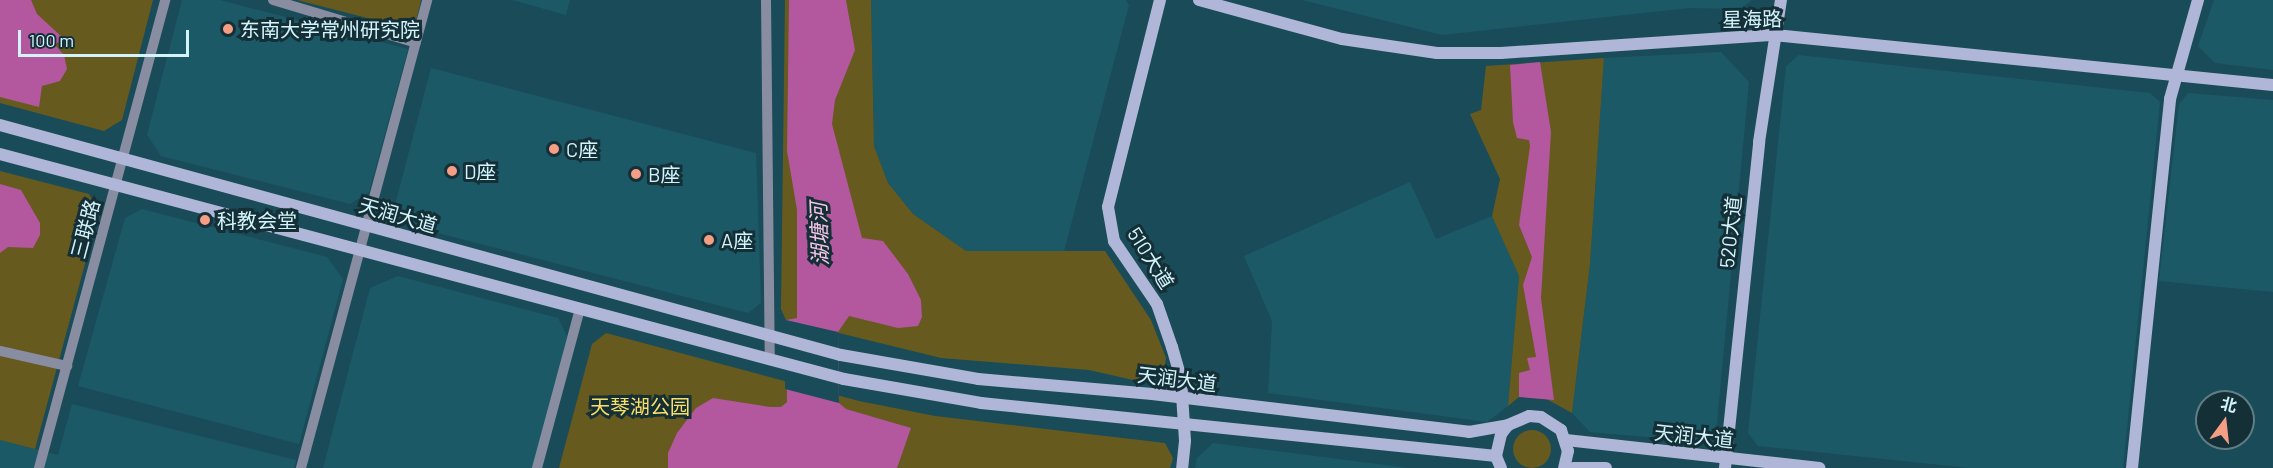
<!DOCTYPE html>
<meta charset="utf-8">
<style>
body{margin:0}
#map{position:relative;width:2273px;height:468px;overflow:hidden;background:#194c58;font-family:Barlow,"Noto Sans SC",sans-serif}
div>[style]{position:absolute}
.built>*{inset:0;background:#1c5967}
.green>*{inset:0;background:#675a1e}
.round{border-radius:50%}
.water>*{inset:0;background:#b3579f}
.pier>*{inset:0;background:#194c58}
.street>*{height:10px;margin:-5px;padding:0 5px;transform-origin:5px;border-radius:5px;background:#898da2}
.secondary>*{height:12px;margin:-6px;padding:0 6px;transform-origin:6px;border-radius:6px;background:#afb6d7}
.dots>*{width:16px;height:16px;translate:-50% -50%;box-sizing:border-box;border:3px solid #142f36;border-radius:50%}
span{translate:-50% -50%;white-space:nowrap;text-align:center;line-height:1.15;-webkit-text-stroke:6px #142f36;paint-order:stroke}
.street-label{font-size:20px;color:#d4f4fd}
.poi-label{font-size:20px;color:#d4f4fd}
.left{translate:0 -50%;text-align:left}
.park-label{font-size:20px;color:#fbdf66}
.water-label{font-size:21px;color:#f6c5e8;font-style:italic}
.north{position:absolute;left:2195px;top:390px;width:60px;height:60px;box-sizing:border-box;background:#142f36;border:2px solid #617e86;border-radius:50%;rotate:15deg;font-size:16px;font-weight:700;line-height:24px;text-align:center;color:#d4f4fd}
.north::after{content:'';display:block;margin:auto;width:21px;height:27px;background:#f49e86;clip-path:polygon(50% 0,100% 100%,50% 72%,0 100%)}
.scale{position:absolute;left:18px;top:30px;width:171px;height:27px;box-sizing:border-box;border:3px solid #d4f4fd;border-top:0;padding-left:8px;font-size:18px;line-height:21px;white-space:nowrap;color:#d4f4fd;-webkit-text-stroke:4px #142f36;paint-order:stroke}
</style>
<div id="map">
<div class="built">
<i style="clip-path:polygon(182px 0,220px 0,408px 49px,369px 192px,350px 204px,161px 156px,147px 135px)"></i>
<i style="clip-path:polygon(512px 0,570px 0,566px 15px)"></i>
<i style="clip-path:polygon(871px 0,1126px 0,1129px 5px,1064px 251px,966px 251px,913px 214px,888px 183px,874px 146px)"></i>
<i style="clip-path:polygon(1302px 0,1752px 0,1740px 9px,1689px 8px,1442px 35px)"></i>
<i style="clip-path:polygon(2214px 0,2273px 0,2273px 70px,2215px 63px,2198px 46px)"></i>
<i style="clip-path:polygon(1721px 52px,1749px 82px,1716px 433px,1706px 442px,1590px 432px,1572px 413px,1590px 264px,1604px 58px)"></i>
<i style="clip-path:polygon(1799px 55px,2150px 93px,2160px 102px,2123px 468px,1970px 468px,1758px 446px,1748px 433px,1786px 66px)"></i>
<i style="clip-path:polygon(431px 68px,756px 153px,761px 303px,748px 313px,411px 226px,395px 205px)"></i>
<i style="clip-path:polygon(2188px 93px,2273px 100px,2273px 292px,2159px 281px,2179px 104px)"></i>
<i style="clip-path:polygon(1410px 182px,1436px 239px,1492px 216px,1519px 276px,1508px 406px,1487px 422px,1268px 393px,1272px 321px,1244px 256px)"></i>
<i style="clip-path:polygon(142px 209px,327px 257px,343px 279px,299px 444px,78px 386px,125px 218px)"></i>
<i style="clip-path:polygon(398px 276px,558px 318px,567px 336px,532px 468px,323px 468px,370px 288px)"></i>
<i style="clip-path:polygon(72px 404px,296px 460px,294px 468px,0 468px,0 440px,58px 455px)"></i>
<i style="clip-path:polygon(1213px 443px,1409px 468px,1195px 468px,1197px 458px)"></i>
</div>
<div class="green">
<i style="clip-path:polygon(0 0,153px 0,122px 120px,104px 131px,0 103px)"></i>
<i style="clip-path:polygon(297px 0,421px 0,414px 30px)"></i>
<i style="clip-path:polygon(785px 0,871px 0,874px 146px,888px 183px,913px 214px,966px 251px,1105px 251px,1151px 320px,1166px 358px,1164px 370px,1142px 382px,1089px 370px,941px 358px,786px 320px,781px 309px)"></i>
<i style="clip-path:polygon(1604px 58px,1590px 264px,1572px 413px,1541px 396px,1519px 397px,1508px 406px,1519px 276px,1492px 216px,1500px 179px,1470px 114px,1481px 110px,1486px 66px)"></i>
<i style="clip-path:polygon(0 171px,89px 194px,99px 212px,35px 449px,0 440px)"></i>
<i style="clip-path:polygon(606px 333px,859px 401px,935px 416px,1165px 443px,1173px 458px,1170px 468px,559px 468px,592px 344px)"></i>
<i class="round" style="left:1513px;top:430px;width:38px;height:38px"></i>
</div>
<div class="water">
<i style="clip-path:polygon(0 0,31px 0,37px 14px,63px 38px,55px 45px,64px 55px,67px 69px,60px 81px,42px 86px,39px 107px,0 97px)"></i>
<i style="clip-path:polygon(789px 0,846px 0,855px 50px,835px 100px,832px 124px,862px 238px,883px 241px,908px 274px,921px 300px,922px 317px,918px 326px,898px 328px,849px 316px,838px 332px,839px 403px,846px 409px,911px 428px,897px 468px,668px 468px,668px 453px,677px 433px,696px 408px,713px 398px,770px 407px,781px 407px,787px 402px,786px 320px,797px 318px,797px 210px,787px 151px)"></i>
<i style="clip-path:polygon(1540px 62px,1551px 132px,1541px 298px,1554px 400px,1519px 397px,1519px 373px,1530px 370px,1527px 358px,1536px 357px,1523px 285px,1532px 257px,1519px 225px,1530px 146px,1529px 140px,1517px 138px,1513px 122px,1510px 65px)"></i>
<i style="clip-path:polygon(0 184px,21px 190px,40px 223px,40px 235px,33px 248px,8px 247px,0 253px)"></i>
</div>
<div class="pier">
<i style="clip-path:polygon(786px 320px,838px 332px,839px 403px,785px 389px)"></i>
</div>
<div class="street">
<i style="left:273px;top:0;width:149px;rotate:16.7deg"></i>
<i style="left:766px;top:0;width:360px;rotate:89.4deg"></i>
<i style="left:0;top:351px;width:69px;rotate:12.6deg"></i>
<i style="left:39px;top:468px;width:485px;rotate:-74.9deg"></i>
<i style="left:301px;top:468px;width:485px;rotate:-74.9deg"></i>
<i style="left:537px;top:468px;width:165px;rotate:-74.9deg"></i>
</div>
<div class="secondary">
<i style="left:1160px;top:0;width:213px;rotate:104.1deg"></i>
<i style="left:1108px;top:207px;width:35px;rotate:80deg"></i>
<i style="left:1114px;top:241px;width:76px;rotate:55.7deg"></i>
<i style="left:1157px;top:304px;width:46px;rotate:70.8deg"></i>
<i style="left:1172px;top:347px;width:33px;rotate:74deg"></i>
<i style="left:1181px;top:379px;width:62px;rotate:86.3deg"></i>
<i style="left:1185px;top:441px;width:27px;rotate:96deg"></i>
<i style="left:1199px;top:0;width:148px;rotate:15.3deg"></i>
<i style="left:1342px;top:39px;width:96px;rotate:8.4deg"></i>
<i style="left:1437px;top:53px;width:64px"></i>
<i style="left:1501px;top:53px;width:274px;rotate:-3.8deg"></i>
<i style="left:1774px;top:35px;width:501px;rotate:5.72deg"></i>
<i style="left:0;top:125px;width:872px;rotate:15.3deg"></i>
<i style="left:841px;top:355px;width:139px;rotate:9.9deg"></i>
<i style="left:978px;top:379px;width:175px;rotate:4.9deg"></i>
<i style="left:1152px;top:394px;width:319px;rotate:6.8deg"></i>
<i style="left:1469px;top:432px;width:40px;rotate:-10deg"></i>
<i style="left:0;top:154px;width:873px;rotate:14.93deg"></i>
<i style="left:844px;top:379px;width:139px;rotate:9.9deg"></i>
<i style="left:981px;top:403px;width:518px;rotate:5.88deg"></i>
<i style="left:1566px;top:440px;width:255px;rotate:6.3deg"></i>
<i style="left:1501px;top:468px;width:13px;rotate:-113deg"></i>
<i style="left:1496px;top:456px;width:23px;rotate:-77deg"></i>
<i style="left:1501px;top:434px;width:11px;rotate:-52deg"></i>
<i style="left:1508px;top:425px;width:23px;rotate:-23deg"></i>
<i style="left:1529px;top:416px;width:12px;rotate:5deg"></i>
<i style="left:1541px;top:417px;width:24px;rotate:33deg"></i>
<i style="left:1561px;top:430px;width:22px;rotate:72deg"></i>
<i style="left:1568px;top:451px;width:17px;rotate:103deg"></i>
<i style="left:1573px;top:468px;width:33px"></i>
<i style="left:1725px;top:468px;width:328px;rotate:-84deg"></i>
<i style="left:1759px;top:142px;width:144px;rotate:-81.2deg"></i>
<i style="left:2132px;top:468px;width:371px;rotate:-84.1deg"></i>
<i style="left:2170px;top:99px;width:103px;rotate:-74.2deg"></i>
</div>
<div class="dots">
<i style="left:228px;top:29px;background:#f49e86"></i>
<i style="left:554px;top:149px;background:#f49e86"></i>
<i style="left:452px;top:171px;background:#f49e86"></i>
<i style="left:636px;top:174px;background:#f49e86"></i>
<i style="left:205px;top:220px;background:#f49e86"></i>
<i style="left:709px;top:240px;background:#f49e86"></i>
</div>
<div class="street-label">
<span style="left:1752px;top:19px;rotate:-1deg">星海路</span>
<span style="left:398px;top:215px;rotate:16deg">天润大道</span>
<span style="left:85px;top:229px;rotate:-75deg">三联路</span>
<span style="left:1730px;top:232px;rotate:-84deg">520大道</span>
<span style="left:1151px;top:258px;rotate:58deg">510大道</span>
<span style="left:1177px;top:379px;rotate:7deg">天润大道</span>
<span style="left:1694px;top:436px;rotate:6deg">天润大道</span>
</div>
<div class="poi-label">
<span class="left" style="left:240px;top:29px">东南大学常州研究院</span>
<span class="left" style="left:566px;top:149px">C座</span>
<span class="left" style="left:464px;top:171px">D座</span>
<span class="left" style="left:648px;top:174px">B座</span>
<span class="left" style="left:217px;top:220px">科教会堂</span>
<span class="left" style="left:721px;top:240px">A座</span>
</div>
<div class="park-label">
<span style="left:640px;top:406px">天琴湖公园</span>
</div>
<div class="water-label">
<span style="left:819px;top:234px;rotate:-92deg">湖塘河</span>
</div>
<div class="north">北</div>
<div class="scale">100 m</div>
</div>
